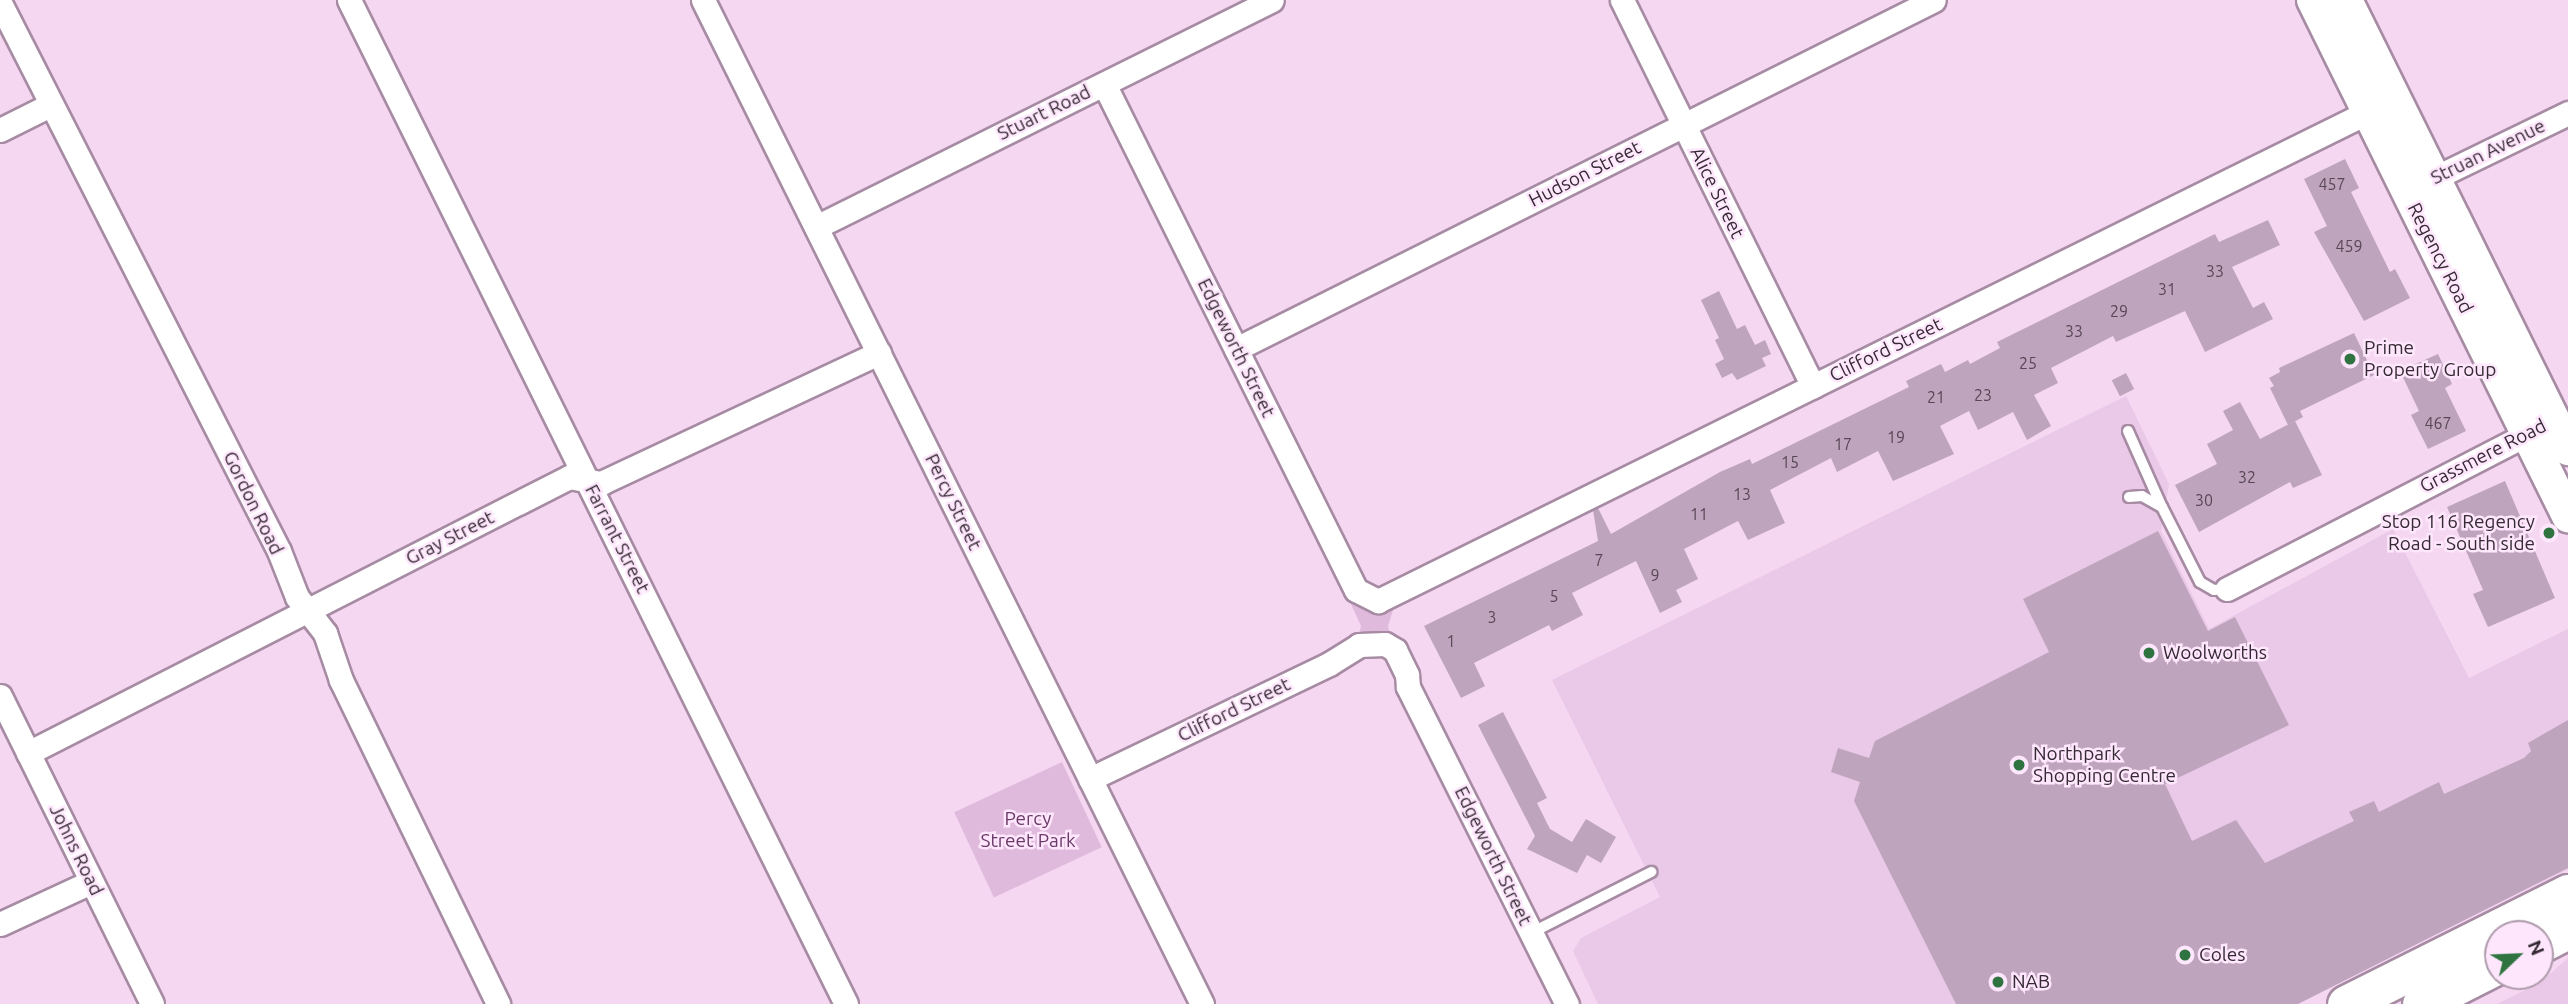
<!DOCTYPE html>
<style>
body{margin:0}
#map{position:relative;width:2568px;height:1004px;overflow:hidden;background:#f5d7f2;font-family:Ubuntu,sans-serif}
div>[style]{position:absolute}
.built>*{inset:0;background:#eac8e7}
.green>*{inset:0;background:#e0badd;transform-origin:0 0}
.building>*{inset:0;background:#bfa4bd;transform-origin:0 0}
.roads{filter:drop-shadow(2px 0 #a68ba3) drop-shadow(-2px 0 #a68ba3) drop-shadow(0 2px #a68ba3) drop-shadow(0 -2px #a68ba3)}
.service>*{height:10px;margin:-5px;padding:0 5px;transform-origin:5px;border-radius:5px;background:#fff}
.minor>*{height:23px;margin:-11.5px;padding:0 11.5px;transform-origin:11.5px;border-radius:11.5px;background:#fff}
.secondary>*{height:32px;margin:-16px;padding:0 16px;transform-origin:16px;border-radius:16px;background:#fff}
.trunk>*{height:37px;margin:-18.5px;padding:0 18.5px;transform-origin:18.5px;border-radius:18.5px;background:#fff}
.dots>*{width:19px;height:19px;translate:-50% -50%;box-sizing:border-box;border:4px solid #fee7fc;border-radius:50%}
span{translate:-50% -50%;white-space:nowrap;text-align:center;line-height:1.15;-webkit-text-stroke:5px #fee7fc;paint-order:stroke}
.number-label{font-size:16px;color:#584856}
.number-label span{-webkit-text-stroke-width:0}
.street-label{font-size:19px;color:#352a34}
.poi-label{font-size:19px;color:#352a34}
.left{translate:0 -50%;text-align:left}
.right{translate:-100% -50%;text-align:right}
.park-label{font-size:19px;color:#6c3a69}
.north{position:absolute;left:2484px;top:920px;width:70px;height:70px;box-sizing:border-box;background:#fee7fc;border:2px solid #ae9bac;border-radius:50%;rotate:67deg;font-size:19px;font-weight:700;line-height:28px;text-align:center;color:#352a34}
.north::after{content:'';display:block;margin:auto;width:24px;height:32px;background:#2f7440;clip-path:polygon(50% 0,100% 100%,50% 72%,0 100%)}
</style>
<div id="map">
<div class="built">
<i style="clip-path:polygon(2126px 396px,2169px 484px,2161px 531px,2209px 629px,2393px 529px,2469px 678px,2568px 629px,2568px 869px,2295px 1004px,1598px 1004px,1573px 951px,1581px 938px,1660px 897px,1552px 680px)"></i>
<i style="clip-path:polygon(2568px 958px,2568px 1004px,2497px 1004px,2540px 983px)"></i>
</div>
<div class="green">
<i style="clip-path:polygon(1350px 602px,1373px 612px,1394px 607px,1388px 626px,1392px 641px,1358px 637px,1361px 626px)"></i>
<i style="left:1062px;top:762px;width:94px;height:119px;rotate:65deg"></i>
</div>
<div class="building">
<i style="clip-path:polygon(2345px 159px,2359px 188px,2351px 192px,2390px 272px,2395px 269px,2410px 298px,2364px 321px,2314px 232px,2327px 226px,2304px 179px)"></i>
<i style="clip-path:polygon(2268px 220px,2280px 245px,2232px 267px,2253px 308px,2264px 302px,2273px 319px,2205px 352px,2185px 311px,2116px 342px,2113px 336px,2051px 368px,2058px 383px,2034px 395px,2051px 426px,2027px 440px,2013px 412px,1978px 430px,1969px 411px,1940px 426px,1954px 454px,1893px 481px,1878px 451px,1837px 472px,1831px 458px,1770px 490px,1785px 523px,1748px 540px,1738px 521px,1684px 549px,1698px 579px,1676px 590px,1682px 602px,1660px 613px,1636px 561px,1572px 593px,1583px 615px,1552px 631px,1549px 625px,1474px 663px,1485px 686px,1461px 698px,1424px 626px,1598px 541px,1593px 510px,1598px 508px,1611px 534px,1720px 472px,1750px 459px,1752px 464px,1909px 387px,1906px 381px,1941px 364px,1945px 372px,1968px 360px,1970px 364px,2000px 348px,1997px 342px,2215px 234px,2219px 242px)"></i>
<i style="clip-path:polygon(1719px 291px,1737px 329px,1745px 325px,1755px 345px,1765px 340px,1771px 354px,1762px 358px,1766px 366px,1737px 380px,1732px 373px,1722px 378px,1715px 364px,1724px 359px,1715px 340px,1719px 338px,1701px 300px)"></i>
<i style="clip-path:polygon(2354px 333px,2374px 375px,2300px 411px,2303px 417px,2288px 425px,2270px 388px,2274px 386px,2269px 378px,2280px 372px,2279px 368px)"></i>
<i style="clip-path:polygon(2438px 354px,2452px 384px,2445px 388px,2466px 431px,2428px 449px,2411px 415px,2419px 411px,2400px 371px)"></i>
<i style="left:2126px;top:373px;width:18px;height:16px;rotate:63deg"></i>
<i style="clip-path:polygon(2240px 402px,2260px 439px,2295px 421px,2322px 475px,2293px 488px,2290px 482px,2199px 532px,2175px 485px,2217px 464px,2207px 444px,2233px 430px,2223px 411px)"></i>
<i style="clip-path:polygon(2505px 481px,2555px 598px,2488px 627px,2473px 594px,2483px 590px,2447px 507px)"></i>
<i style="clip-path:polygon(2158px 531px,2208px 631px,2235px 617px,2289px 725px,2165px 784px,2192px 841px,2236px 820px,2265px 863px,2354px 821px,2349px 812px,2374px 801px,2379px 812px,2439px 782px,2444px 794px,2524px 758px,2531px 751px,2528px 743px,2568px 720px,2568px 868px,2298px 1004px,1956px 1004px,1854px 801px,1860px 782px,1831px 772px,1838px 748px,1869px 758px,1875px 741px,2049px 652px,2023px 599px)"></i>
<i style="clip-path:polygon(1503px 712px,1547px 798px,1537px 803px,1550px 829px,1572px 842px,1586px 819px,1616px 837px,1601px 863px,1587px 855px,1577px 873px,1527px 849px,1535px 836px,1478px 725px)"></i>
</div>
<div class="roads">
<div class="service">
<i style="left:2128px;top:431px;width:81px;rotate:66deg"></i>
<i style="left:2129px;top:497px;width:13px;rotate:-4deg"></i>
<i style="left:2142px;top:496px;width:23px;rotate:29deg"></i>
<i style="left:2162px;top:507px;width:84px;rotate:63.1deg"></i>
<i style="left:2200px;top:582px;width:16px;rotate:30deg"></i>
<i style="left:2214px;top:590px;width:13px;rotate:-4deg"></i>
<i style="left:1531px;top:933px;width:135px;rotate:-26.9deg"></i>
</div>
<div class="minor">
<i style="left:349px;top:0;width:1120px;rotate:63.66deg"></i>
<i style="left:703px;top:0;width:1121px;rotate:63.57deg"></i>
<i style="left:1622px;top:0;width:431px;rotate:63.7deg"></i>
<i style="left:0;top:3px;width:615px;rotate:63.02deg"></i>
<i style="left:279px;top:551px;width:49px;rotate:68.6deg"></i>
<i style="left:297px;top:597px;width:46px;rotate:52.1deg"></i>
<i style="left:325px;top:633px;width:50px;rotate:71.2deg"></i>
<i style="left:341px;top:680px;width:360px;rotate:64.1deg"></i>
<i style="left:1104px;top:84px;width:565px;rotate:63.53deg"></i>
<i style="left:1356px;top:590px;width:25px;rotate:27deg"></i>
<i style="left:1378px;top:601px;width:1118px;rotate:-26.29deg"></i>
<i style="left:0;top:130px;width:56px;rotate:-26.6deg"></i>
<i style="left:2420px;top:185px;width:165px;rotate:-25.9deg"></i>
<i style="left:816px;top:227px;width:509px;rotate:-26.46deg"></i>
<i style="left:1236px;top:349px;width:780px;rotate:-26.57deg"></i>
<i style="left:2227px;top:589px;width:353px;rotate:-27.3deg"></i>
<i style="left:0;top:696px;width:343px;rotate:63.7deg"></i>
<i style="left:28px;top:753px;width:607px;rotate:-27.03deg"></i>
<i style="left:569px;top:477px;width:33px;rotate:11deg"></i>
<i style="left:601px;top:483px;width:307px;rotate:-25.1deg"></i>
<i style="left:1090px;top:779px;width:265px;rotate:-25.7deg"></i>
<i style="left:1329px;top:664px;width:36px;rotate:-32deg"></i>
<i style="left:1359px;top:645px;width:26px;rotate:-2deg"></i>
<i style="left:1385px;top:644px;width:12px;rotate:31deg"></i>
<i style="left:1395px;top:650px;width:28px;rotate:64deg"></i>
<i style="left:1407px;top:675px;width:12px;rotate:85deg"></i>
<i style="left:1408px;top:687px;width:355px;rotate:63.4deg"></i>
<i style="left:0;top:924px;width:100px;rotate:-24.8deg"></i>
</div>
<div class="secondary">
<i style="left:2313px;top:0;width:576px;rotate:63.7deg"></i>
<i style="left:2346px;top:0;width:501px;rotate:63.69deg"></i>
</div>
<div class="trunk">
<i style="left:2540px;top:944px;width:31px;rotate:-27deg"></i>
<i style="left:2346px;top:1004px;width:248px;rotate:-26.6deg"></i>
<i style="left:2421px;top:1004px;width:86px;rotate:-26.9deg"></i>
</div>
</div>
<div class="dots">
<i style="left:2350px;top:359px;background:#2f7440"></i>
<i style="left:2549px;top:533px;background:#2f7440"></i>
<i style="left:2149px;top:653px;background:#2f7440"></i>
<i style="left:2019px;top:765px;background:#2f7440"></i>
<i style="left:2185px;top:955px;background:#2f7440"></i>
<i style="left:1998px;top:982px;background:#2f7440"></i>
</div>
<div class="number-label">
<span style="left:2332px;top:184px">457</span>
<span style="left:2349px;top:246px">459</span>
<span style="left:2215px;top:271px">33</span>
<span style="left:2167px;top:289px">31</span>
<span style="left:2119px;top:311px">29</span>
<span style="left:2074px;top:331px">33</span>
<span style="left:2028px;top:363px">25</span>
<span style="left:1983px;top:395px">23</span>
<span style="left:1936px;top:397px">21</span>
<span style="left:2438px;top:423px">467</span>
<span style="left:1896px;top:437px">19</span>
<span style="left:1843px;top:444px">17</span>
<span style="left:1790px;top:462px">15</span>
<span style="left:2247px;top:477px">32</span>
<span style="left:1742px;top:494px">13</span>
<span style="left:2204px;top:500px">30</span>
<span style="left:1699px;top:514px">11</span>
<span style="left:1599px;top:560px">7</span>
<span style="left:1655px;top:575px">9</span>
<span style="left:1554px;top:596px">5</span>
<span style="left:1492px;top:617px">3</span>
<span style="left:1451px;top:641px">1</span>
</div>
<div class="street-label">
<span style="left:1044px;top:113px;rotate:-26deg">Stuart Road</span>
<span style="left:2488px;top:152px;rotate:-26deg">Struan Avenue</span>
<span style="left:1585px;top:174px;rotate:-27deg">Hudson Street</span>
<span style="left:1717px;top:193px;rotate:64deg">Alice Street</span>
<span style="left:2440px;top:258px;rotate:63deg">Regency Road</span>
<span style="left:1236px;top:348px;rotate:64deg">Edgeworth Street</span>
<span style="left:1886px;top:350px;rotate:-26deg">Clifford Street</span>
<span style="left:2483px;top:456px;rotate:-27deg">Grassmere Road</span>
<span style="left:953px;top:502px;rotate:64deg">Percy Street</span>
<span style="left:253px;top:503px;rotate:64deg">Gordon Road</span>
<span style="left:450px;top:538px;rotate:-27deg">Gray Street</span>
<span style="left:617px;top:539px;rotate:63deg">Farrant Street</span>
<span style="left:1234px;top:710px;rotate:-26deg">Clifford Street</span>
<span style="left:76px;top:850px;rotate:64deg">Johns Road</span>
<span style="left:1493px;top:856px;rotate:64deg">Edgeworth Street</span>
</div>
<div class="poi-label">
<span class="left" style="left:2364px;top:359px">Prime<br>Property Group</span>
<span class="right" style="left:2535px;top:533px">Stop 116 Regency<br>Road - South side</span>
<span class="left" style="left:2163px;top:653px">Woolworths</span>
<span class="left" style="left:2033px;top:765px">Northpark<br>Shopping Centre</span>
<span class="left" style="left:2199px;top:955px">Coles</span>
<span class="left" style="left:2012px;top:982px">NAB</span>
</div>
<div class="park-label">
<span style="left:1028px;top:830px">Percy<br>Street Park</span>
</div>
<div class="north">N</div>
</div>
